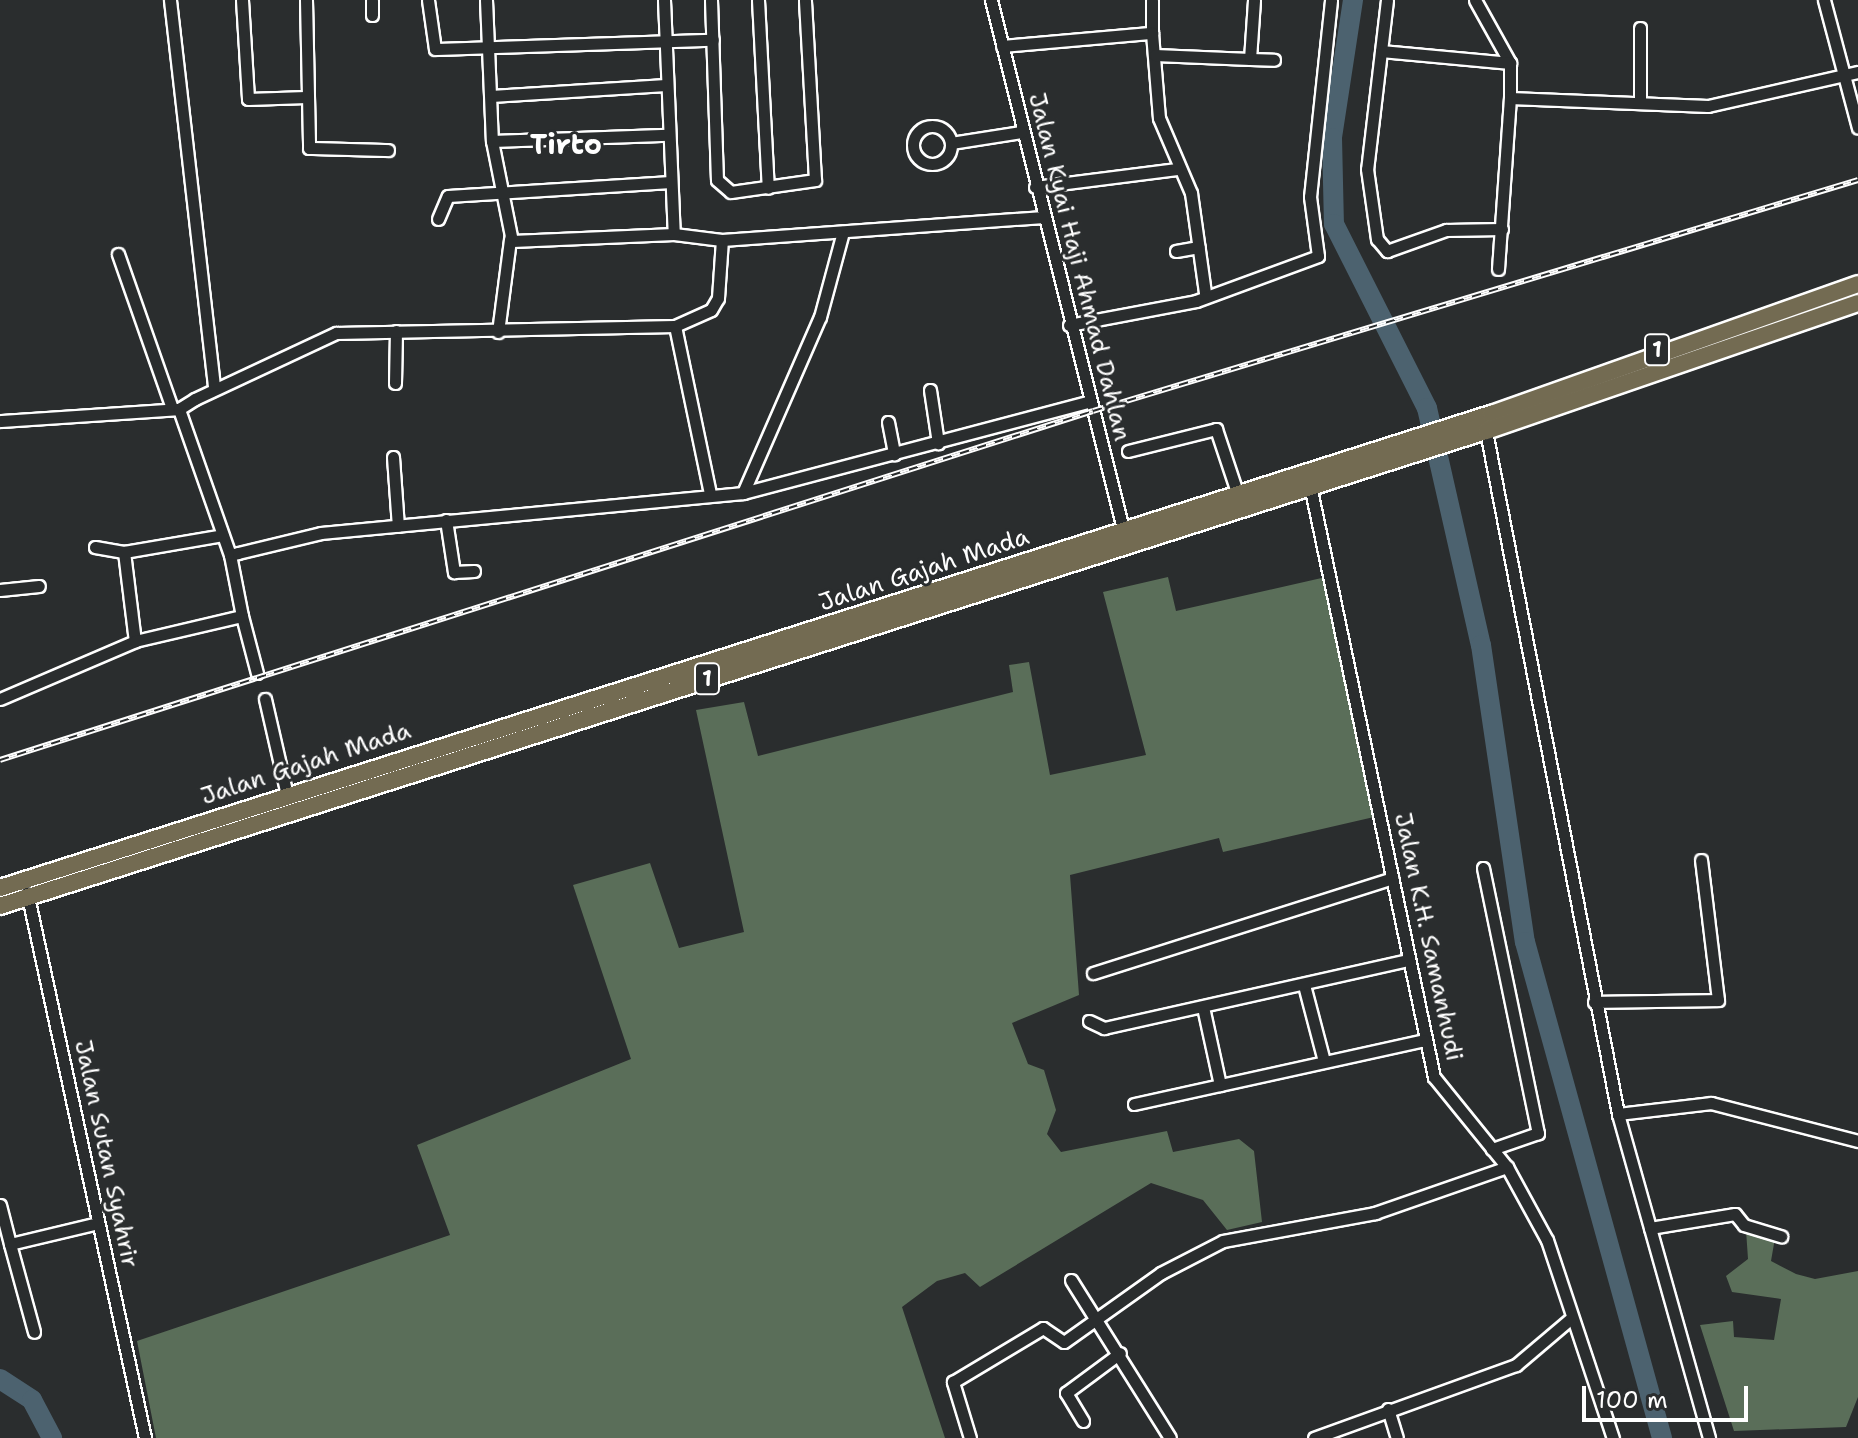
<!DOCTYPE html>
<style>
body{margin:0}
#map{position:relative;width:1858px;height:1438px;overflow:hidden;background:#2a2d2e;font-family:"Shantell Sans",sans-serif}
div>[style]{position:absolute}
.green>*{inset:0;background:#5a6e59}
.river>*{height:20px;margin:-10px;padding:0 10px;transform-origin:10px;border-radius:10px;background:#4c626f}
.roads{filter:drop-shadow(2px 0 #fff) drop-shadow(-2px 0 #fff) drop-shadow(0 2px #fff) drop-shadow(0 -2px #fff)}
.minor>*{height:11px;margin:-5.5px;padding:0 5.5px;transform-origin:5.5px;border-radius:5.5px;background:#2a2d2e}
.minor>.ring{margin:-5.5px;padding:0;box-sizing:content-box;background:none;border:11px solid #2a2d2e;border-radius:50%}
.highway>*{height:16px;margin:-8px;padding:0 8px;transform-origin:8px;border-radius:8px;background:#736b52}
.rail>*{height:6px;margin-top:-3px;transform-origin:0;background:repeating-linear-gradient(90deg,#2a2d2e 0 9px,#fff 0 18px);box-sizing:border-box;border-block:2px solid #fff}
span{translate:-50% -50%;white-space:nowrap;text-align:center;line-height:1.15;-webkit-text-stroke:6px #2a2d2e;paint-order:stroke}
.shield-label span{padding:2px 6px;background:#2a2d2e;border:2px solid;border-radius:6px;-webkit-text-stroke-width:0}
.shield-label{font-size:22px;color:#fff;font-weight:700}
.street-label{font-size:24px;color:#fff}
.quarter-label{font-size:28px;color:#fff;font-weight:700}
.scale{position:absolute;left:1582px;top:1386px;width:166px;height:36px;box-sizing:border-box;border:4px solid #fff;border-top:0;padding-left:10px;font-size:24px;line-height:28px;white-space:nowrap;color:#fff;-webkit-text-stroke:6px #2a2d2e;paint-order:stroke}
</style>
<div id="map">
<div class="green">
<i style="clip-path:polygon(1168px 577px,1176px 611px,1326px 577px,1374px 817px,1223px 852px,1219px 838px,1070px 875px,1079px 995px,1012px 1023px,1028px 1064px,1044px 1070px,1056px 1110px,1047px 1134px,1061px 1152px,1167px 1131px,1173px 1152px,1239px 1139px,1254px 1151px,1262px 1222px,1227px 1230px,1203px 1200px,1151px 1183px,980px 1287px,965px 1273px,937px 1281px,902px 1307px,945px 1438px,156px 1438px,137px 1341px,450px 1235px,417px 1145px,631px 1059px,573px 885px,650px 863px,679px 948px,744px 932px,696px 710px,744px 702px,758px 756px,1013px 692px,1009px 665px,1029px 662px,1050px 775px,1146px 755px,1103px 592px)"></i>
<i style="clip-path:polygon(1746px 1230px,1775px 1238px,1771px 1261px,1796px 1274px,1815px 1279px,1858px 1271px,1858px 1397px,1846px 1427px,1734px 1431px,1700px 1325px,1733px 1321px,1734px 1337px,1774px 1340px,1781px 1299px,1732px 1292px,1726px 1276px,1748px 1259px)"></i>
</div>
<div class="river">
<i style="left:1353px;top:0;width:140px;rotate:98.7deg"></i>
<i style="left:1332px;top:138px;width:86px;rotate:88.7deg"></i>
<i style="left:1334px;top:224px;width:206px;rotate:63.2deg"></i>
<i style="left:1427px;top:408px;width:243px;rotate:77.2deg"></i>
<i style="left:1481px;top:645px;width:300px;rotate:81.6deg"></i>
<i style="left:1525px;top:942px;width:515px;rotate:74.56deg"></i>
<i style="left:0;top:1379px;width:38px;rotate:33deg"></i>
<i style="left:32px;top:1400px;width:43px;rotate:62.2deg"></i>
</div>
<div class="roads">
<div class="minor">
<i style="left:170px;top:0;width:390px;rotate:83.5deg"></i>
<i style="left:242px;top:0;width:99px;rotate:86.5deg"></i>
<i style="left:248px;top:99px;width:58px;rotate:-2deg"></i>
<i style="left:306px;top:0;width:148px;rotate:88.8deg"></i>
<i style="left:309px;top:148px;width:79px;rotate:1.5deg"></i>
<i style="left:372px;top:0;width:15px;rotate:90deg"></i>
<i style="left:428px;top:0;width:49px;rotate:81.9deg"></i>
<i style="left:435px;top:49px;width:278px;rotate:-1.9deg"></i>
<i style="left:486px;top:0;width:141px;rotate:87.6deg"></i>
<i style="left:492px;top:141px;width:102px;rotate:78.7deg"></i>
<i style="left:512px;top:241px;width:162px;rotate:-2.5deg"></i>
<i style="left:674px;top:234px;width:48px;rotate:7.1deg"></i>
<i style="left:722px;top:240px;width:319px;rotate:-4.1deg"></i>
<i style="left:664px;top:0;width:234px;rotate:87.6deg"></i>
<i style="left:711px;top:0;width:180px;rotate:88.1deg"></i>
<i style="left:717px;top:180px;width:18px;rotate:41deg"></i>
<i style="left:731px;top:192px;width:85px;rotate:-8.1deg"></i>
<i style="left:815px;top:180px;width:180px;rotate:-93.2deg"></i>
<i style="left:758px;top:0;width:188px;rotate:87deg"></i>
<i style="left:991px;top:0;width:553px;rotate:75.99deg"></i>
<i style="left:1387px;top:0;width:170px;rotate:96.7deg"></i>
<i style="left:1367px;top:169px;width:71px;rotate:81.9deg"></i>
<i style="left:1377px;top:239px;width:16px;rotate:50deg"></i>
<i style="left:1387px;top:251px;width:63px;rotate:-19.6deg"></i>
<i style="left:1446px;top:230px;width:56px;rotate:-1deg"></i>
<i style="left:1475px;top:0;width:72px;rotate:60.9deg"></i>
<i style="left:1510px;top:63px;width:35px;rotate:90deg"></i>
<i style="left:1510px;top:98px;width:198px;rotate:2.3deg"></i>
<i style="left:1708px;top:106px;width:154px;rotate:-12.8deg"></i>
<i style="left:1824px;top:0;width:132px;rotate:75.1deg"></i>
<i style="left:1152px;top:33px;width:33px;rotate:-90deg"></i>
<i style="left:1002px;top:46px;width:151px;rotate:-5deg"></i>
<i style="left:1152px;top:33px;width:85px;rotate:85.3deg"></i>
<i style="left:1159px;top:118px;width:82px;rotate:66.9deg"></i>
<i style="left:1191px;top:193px;width:101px;rotate:82deg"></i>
<i style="left:1381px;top:51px;width:130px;rotate:5.3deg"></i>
<i style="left:1155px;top:55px;width:95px;rotate:2.4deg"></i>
<i style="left:1250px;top:59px;width:59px;rotate:-86.1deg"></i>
<i style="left:1250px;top:59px;width:24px;rotate:2deg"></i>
<i style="left:491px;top:96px;width:175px;rotate:-3.6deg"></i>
<i style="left:1640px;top:100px;width:72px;rotate:-90deg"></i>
<i class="ring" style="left:913px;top:126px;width:27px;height:27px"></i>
<i style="left:492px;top:141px;width:176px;rotate:-2deg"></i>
<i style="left:951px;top:143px;width:71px;rotate:-8.9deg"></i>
<i style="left:1035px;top:187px;width:143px;rotate:-7.2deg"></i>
<i style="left:438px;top:219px;width:25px;rotate:-67deg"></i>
<i style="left:448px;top:196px;width:223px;rotate:-3.6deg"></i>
<i style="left:1176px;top:251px;width:23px;rotate:-10deg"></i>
<i style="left:118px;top:254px;width:163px;rotate:70.7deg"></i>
<i style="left:1498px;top:269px;width:171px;rotate:-86deg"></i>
<i style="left:1069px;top:325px;width:129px;rotate:-10.7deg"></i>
<i style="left:1196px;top:301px;width:130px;rotate:-20.2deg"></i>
<i style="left:1318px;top:256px;width:60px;rotate:-97.7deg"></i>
<i style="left:1310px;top:197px;width:198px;rotate:-83.9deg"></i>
<i style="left:675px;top:326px;width:172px;rotate:78.2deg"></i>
<i style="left:498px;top:332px;width:94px;rotate:-82.6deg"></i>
<i style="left:395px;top:383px;width:52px;rotate:-88.9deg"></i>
<i style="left:930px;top:390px;width:54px;rotate:81.4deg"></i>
<i style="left:0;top:421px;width:179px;rotate:-3.8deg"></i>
<i style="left:888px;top:422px;width:33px;rotate:79deg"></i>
<i style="left:1486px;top:431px;width:696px;rotate:79.06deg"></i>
<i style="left:1618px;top:1114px;width:337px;rotate:74.3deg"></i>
<i style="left:1128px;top:451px;width:91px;rotate:-14deg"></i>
<i style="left:1216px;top:429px;width:66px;rotate:71.6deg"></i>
<i style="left:393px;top:457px;width:69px;rotate:85.9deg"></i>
<i style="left:1310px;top:485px;width:605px;rotate:78.17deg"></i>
<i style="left:1434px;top:1077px;width:116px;rotate:51deg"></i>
<i style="left:1507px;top:1167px;width:83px;rotate:61.3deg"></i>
<i style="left:1547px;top:1240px;width:209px;rotate:71.6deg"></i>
<i style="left:743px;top:493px;width:192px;rotate:-66.4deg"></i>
<i style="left:820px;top:317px;width:88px;rotate:-74.9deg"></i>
<i style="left:446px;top:520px;width:53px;rotate:81.3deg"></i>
<i style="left:454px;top:572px;width:20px;rotate:-3deg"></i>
<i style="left:95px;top:547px;width:29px;rotate:10deg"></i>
<i style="left:124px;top:552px;width:100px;rotate:-9.7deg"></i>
<i style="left:124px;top:552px;width:90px;rotate:83deg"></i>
<i style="left:230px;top:555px;width:155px;rotate:-109.3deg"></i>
<i style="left:179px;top:409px;width:19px;rotate:-32deg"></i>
<i style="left:195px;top:399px;width:156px;rotate:-25.1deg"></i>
<i style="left:336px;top:333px;width:339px;rotate:-1.2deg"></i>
<i style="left:675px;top:326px;width:39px;rotate:-24deg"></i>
<i style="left:711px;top:310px;width:14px;rotate:-60deg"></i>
<i style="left:718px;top:298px;width:58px;rotate:-86.1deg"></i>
<i style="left:0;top:590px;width:39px;rotate:-6deg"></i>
<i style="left:242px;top:616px;width:59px;rotate:75.3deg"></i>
<i style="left:0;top:699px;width:147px;rotate:-23.2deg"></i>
<i style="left:135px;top:641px;width:110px;rotate:-13.2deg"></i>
<i style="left:242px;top:616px;width:62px;rotate:-101.1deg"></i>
<i style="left:230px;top:555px;width:8px;rotate:-14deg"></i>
<i style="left:238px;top:553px;width:85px;rotate:-13.5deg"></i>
<i style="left:321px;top:533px;width:424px;rotate:-5.4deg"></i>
<i style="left:743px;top:493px;width:359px;rotate:-14.8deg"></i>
<i style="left:265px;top:699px;width:98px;rotate:77.1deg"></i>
<i style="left:1483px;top:868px;width:271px;rotate:78.3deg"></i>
<i style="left:1538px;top:1133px;width:49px;rotate:160.8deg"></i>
<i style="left:27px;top:892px;width:559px;rotate:77.8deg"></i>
<i style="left:1093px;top:973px;width:314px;rotate:-17.6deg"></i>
<i style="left:1304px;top:985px;width:79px;rotate:75.3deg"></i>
<i style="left:1594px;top:1002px;width:124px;rotate:-0.9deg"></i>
<i style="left:1718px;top:1000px;width:141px;rotate:-96.9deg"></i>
<i style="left:1203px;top:1007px;width:80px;rotate:77.7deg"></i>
<i style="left:1089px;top:1021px;width:17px;rotate:25deg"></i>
<i style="left:1104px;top:1028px;width:312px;rotate:-12.6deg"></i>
<i style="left:1134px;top:1104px;width:297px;rotate:-12.4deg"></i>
<i style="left:1618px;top:1114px;width:94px;rotate:-6.7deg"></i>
<i style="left:1711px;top:1103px;width:152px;rotate:14.5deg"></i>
<i style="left:0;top:1205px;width:40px;rotate:75.6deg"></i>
<i style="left:10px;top:1244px;width:90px;rotate:-13.4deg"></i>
<i style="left:1650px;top:1228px;width:86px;rotate:-9.4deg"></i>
<i style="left:1735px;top:1214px;width:14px;rotate:51deg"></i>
<i style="left:1744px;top:1225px;width:39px;rotate:17deg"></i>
<i style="left:10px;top:1244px;width:91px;rotate:74.7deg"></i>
<i style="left:1071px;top:1280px;width:186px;rotate:57.9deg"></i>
<i style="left:1388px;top:1409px;width:30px;rotate:73deg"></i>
<i style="left:1083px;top:1421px;width:33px;rotate:-121deg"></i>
<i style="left:1066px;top:1393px;width:67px;rotate:-36.5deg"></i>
<i style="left:970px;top:1438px;width:59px;rotate:-106.9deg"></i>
<i style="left:953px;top:1382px;width:105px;rotate:-31deg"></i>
<i style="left:1043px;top:1328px;width:25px;rotate:34deg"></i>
<i style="left:1064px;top:1342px;width:119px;rotate:-35.4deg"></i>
<i style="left:1161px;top:1273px;width:70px;rotate:-27.3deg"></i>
<i style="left:1223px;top:1241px;width:155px;rotate:-10.4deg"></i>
<i style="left:1375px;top:1213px;width:140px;rotate:-19.2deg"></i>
<i style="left:1314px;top:1438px;width:215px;rotate:-19.9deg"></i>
<i style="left:1516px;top:1365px;width:70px;rotate:-40.3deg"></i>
</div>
<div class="highway">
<i style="left:0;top:888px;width:1565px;rotate:-17.64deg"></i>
<i style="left:1491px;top:414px;width:389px;rotate:-19.5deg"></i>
<i style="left:0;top:906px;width:1560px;rotate:-17.73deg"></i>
<i style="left:1486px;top:431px;width:393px;rotate:-19deg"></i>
</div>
</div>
<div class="rail">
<i style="left:0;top:760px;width:1147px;rotate:-17.71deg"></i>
<i style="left:1093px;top:411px;width:799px;rotate:-16.8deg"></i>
</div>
<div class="shield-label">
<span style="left:1657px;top:350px">1</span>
<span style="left:707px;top:679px">1</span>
</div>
<div class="street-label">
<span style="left:1079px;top:267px;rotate:76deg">Jalan Kyai Haji Ahmad Dahlan</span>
<span style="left:924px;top:570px;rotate:-18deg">Jalan Gajah Mada</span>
<span style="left:306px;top:764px;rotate:-18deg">Jalan Gajah Mada</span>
<span style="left:1428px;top:937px;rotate:78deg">Jalan K.H. Samanhudi</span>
<span style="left:106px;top:1154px;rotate:78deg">Jalan Sutan Syahrir</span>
</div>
<div class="quarter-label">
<span style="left:566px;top:144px">Tirto</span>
</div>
<div class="scale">100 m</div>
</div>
